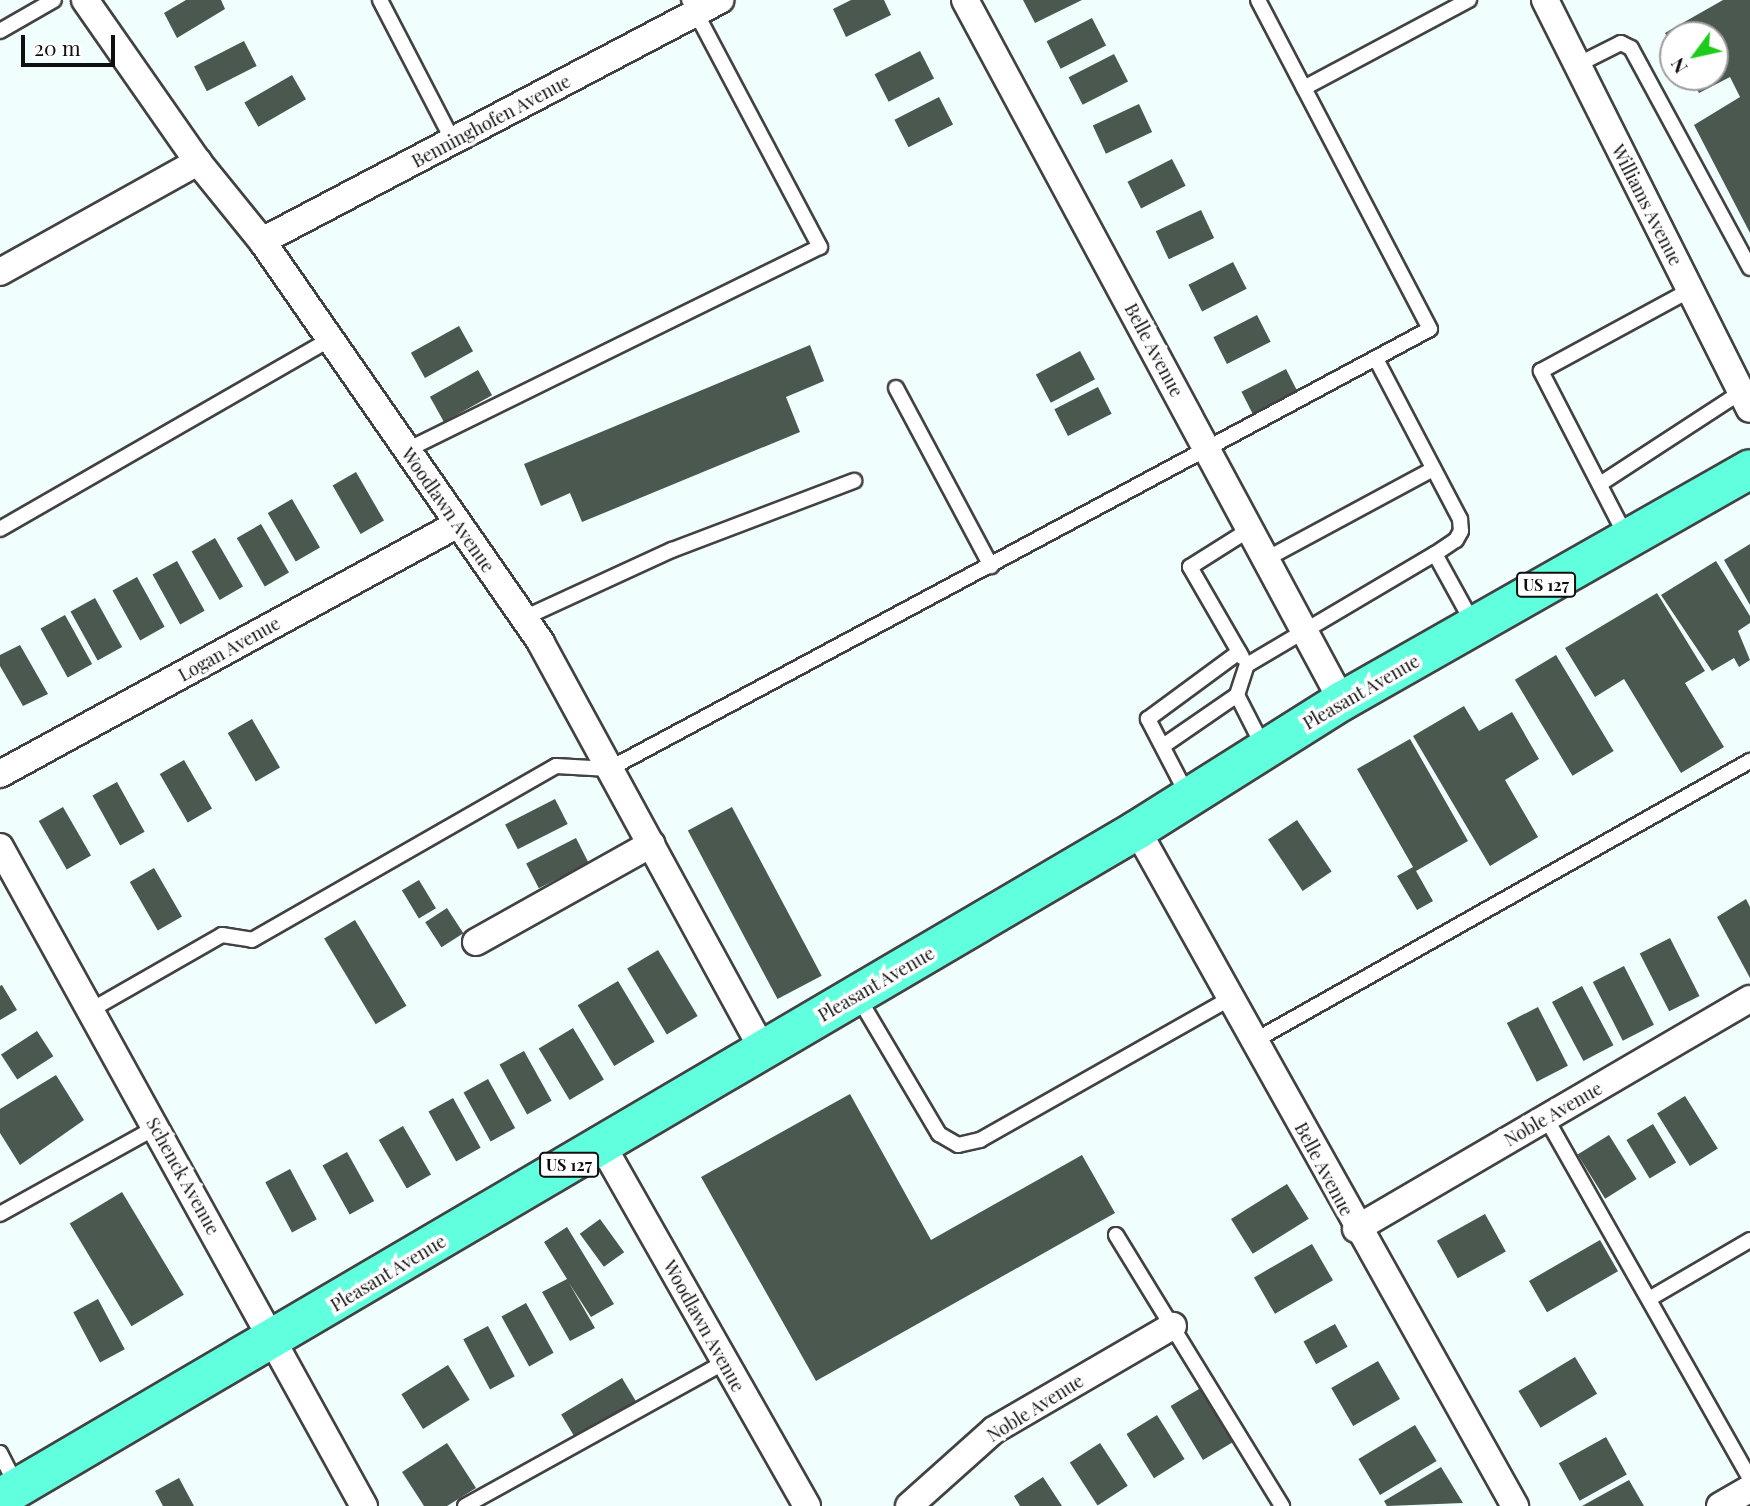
<!DOCTYPE html>
<style>
body{margin:0}
#map{position:relative;width:1750px;height:1506px;overflow:hidden;background:#f0fffd;font-family:"Playfair Display",serif}
div>[style]{position:absolute}
.building>*{inset:0;background:#4a5850;transform-origin:0 0}
.roads{filter:drop-shadow(2px 0 #424242) drop-shadow(-2px 0 #424242) drop-shadow(0 2px #424242) drop-shadow(0 -2px #424242)}
.lane>*{height:14px;margin:-7px;padding:0 7px;transform-origin:7px;border-radius:7px;background:#fff}
.street>*{height:26px;margin:-13px;padding:0 13px;transform-origin:13px;border-radius:13px;background:#fff}
.primary>*{height:38px;margin:-19px;padding:0 19px;transform-origin:19px;border-radius:19px;background:#60ffdd}
span{translate:-50% -50%;white-space:nowrap;text-align:center;line-height:1.15;-webkit-text-stroke:7px #fff;paint-order:stroke}
.shield-label span{padding:2px 5px;background:#fff;border:2px solid;border-radius:5px;-webkit-text-stroke-width:0}
.shield-label{font-size:16px;color:#0f0f0f;font-weight:700}
.street-label{font-size:18px;color:#0f0f0f}
.north{position:absolute;left:1659px;top:21px;width:70px;height:70px;box-sizing:border-box;background:#fff;border:2px solid #9f9f9f;border-radius:50%;rotate:237deg;font-size:19px;font-weight:700;line-height:28px;text-align:center;color:#0f0f0f}
.north::after{content:'';display:block;margin:auto;width:24px;height:32px;background:#1dcc1a;clip-path:polygon(50% 0,100% 100%,50% 72%,0 100%)}
.scale{position:absolute;left:21px;top:35px;width:94px;height:32px;box-sizing:border-box;border:4px solid #0f0f0f;border-top:0;padding-left:9px;font-size:21px;line-height:24px;white-space:nowrap;color:#0f0f0f;-webkit-text-stroke:5px #fff;paint-order:stroke}
</style>
<div id="map">
<div class="building">
<i style="clip-path:polygon(186px 0,221px 0,225px 9px,177px 38px,164px 13px)"></i>
<i style="clip-path:polygon(851px 0,884px 0,891px 15px,846px 37px,833px 9px)"></i>
<i style="clip-path:polygon(1023px 0,1082px 0,1035px 23px)"></i>
<i style="clip-path:polygon(1723px 0,1750px 0,1750px 233px,1694px 125px,1740px 97px,1730px 77px,1699px 93px,1690px 77px,1715px 77px,1715px 35px,1673px 35px,1673px 47px,1665px 33px)"></i>
<i style="left:1092px;top:18px;width:31px;height:51px;rotate:63deg"></i>
<i style="left:244px;top:41px;width:28px;height:56px;rotate:63deg"></i>
<i style="left:920px;top:51px;width:31px;height:51px;rotate:63deg"></i>
<i style="left:1114px;top:54px;width:31px;height:51px;rotate:63deg"></i>
<i style="left:292px;top:75px;width:28px;height:55px;rotate:60deg"></i>
<i style="left:939px;top:97px;width:31px;height:50px;rotate:63deg"></i>
<i style="left:1139px;top:104px;width:31px;height:51px;rotate:65deg"></i>
<i style="left:1172px;top:159px;width:30px;height:50px;rotate:63deg"></i>
<i style="left:1201px;top:210px;width:31px;height:50px;rotate:65deg"></i>
<i style="left:1233px;top:262px;width:30px;height:50px;rotate:63deg"></i>
<i style="left:1257px;top:315px;width:30px;height:49px;rotate:63deg"></i>
<i style="left:459px;top:326px;width:29px;height:55px;rotate:61deg"></i>
<i style="clip-path:polygon(810px 345px,824px 381px,786px 397px,800px 432px,582px 522px,570px 493px,541px 506px,524px 464px)"></i>
<i style="left:1080px;top:351px;width:32px;height:50px;rotate:62deg"></i>
<i style="left:1286px;top:369px;width:30px;height:50px;rotate:63deg"></i>
<i style="left:478px;top:370px;width:29px;height:55px;rotate:61deg"></i>
<i style="left:1098px;top:387px;width:30px;height:49px;rotate:63deg"></i>
<i style="left:356px;top:472px;width:56px;height:27px;rotate:60deg"></i>
<i style="left:292px;top:499px;width:56px;height:28px;rotate:60deg"></i>
<i style="left:261px;top:524px;width:56px;height:28px;rotate:60deg"></i>
<i style="left:215px;top:538px;width:56px;height:27px;rotate:60deg"></i>
<i style="clip-path:polygon(1750px 544px,1750px 605px,1724px 560px)"></i>
<i style="left:177px;top:561px;width:57px;height:28px;rotate:61deg"></i>
<i style="clip-path:polygon(1716px 561px,1750px 616px,1750px 623px,1738px 631px,1750px 660px,1739px 667px,1734px 658px,1712px 671px,1661px 595px)"></i>
<i style="left:137px;top:577px;width:57px;height:28px;rotate:61deg"></i>
<i style="clip-path:polygon(1657px 593px,1705px 671px,1685px 683px,1724px 747px,1681px 773px,1624px 679px,1595px 697px,1565px 648px)"></i>
<i style="left:95px;top:598px;width:56px;height:28px;rotate:61deg"></i>
<i style="left:65px;top:615px;width:56px;height:28px;rotate:61deg"></i>
<i style="clip-path:polygon(20px 645px,48px 694px,23px 706px,0 666px,0 655px)"></i>
<i style="left:1556px;top:655px;width:112px;height:48px;rotate:59deg"></i>
<i style="clip-path:polygon(1464px 706px,1479px 731px,1512px 712px,1539px 759px,1505px 780px,1538px 837px,1490px 866px,1413px 736px)"></i>
<i style="left:252px;top:719px;width:56px;height:28px;rotate:60deg"></i>
<i style="clip-path:polygon(1410px 739px,1468px 841px,1416px 871px,1433px 901px,1417px 910px,1397px 876px,1413px 867px,1357px 769px)"></i>
<i style="left:184px;top:760px;width:56px;height:28px;rotate:60deg"></i>
<i style="left:117px;top:782px;width:57px;height:28px;rotate:61deg"></i>
<i style="left:555px;top:799px;width:28px;height:56px;rotate:63deg"></i>
<i style="left:63px;top:807px;width:56px;height:28px;rotate:60deg"></i>
<i style="left:732px;top:807px;width:191px;height:50px;rotate:62deg"></i>
<i style="left:1297px;top:820px;width:62px;height:35px;rotate:56deg"></i>
<i style="left:576px;top:838px;width:28px;height:56px;rotate:63deg"></i>
<i style="left:154px;top:868px;width:56px;height:28px;rotate:60deg"></i>
<i style="left:419px;top:880px;width:33px;height:20px;rotate:59deg"></i>
<i style="clip-path:polygon(1746px 899px,1750px 907px,1750px 978px,1717px 917px)"></i>
<i style="left:447px;top:908px;width:30px;height:26px;rotate:57deg"></i>
<i style="left:355px;top:920px;width:100px;height:36px;rotate:59deg"></i>
<i style="left:1670px;top:938px;width:65px;height:34px;rotate:63deg"></i>
<i style="left:658px;top:950px;width:77px;height:36px;rotate:59deg"></i>
<i style="left:1624px;top:966px;width:66px;height:35px;rotate:63deg"></i>
<i style="left:618px;top:981px;width:71px;height:47px;rotate:59deg"></i>
<i style="clip-path:polygon(2px 985px,17px 1010px,0 1020px,0 986px)"></i>
<i style="left:1582px;top:986px;width:67px;height:34px;rotate:62deg"></i>
<i style="left:1538px;top:1007px;width:66px;height:35px;rotate:63deg"></i>
<i style="left:573px;top:1028px;width:60px;height:40px;rotate:59deg"></i>
<i style="left:37px;top:1031px;width:30px;height:43px;rotate:57deg"></i>
<i style="left:524px;top:1051px;width:57px;height:28px;rotate:61deg"></i>
<i style="clip-path:polygon(56px 1075px,84px 1120px,20px 1165px,0 1133px,0 1109px)"></i>
<i style="left:488px;top:1079px;width:56px;height:28px;rotate:61deg"></i>
<i style="clip-path:polygon(850px 1094px,931px 1240px,1082px 1155px,1115px 1213px,816px 1381px,701px 1177px)"></i>
<i style="left:1685px;top:1096px;width:62px;height:33px;rotate:58deg"></i>
<i style="left:453px;top:1098px;width:57px;height:28px;rotate:61deg"></i>
<i style="left:1653px;top:1124px;width:45px;height:31px;rotate:59deg"></i>
<i style="left:403px;top:1126px;width:56px;height:28px;rotate:60deg"></i>
<i style="left:1609px;top:1135px;width:52px;height:37px;rotate:58deg"></i>
<i style="left:347px;top:1152px;width:56px;height:28px;rotate:61deg"></i>
<i style="left:290px;top:1169px;width:57px;height:28px;rotate:62deg"></i>
<i style="left:1287px;top:1184px;width:41px;height:66px;rotate:58deg"></i>
<i style="left:122px;top:1192px;width:120px;height:61px;rotate:59deg"></i>
<i style="left:1485px;top:1214px;width:43px;height:55px;rotate:61deg"></i>
<i style="left:600px;top:1219px;width:41px;height:25px;rotate:54deg"></i>
<i style="clip-path:polygon(567px 1227px,614px 1304px,591px 1317px,569px 1283px,595px 1328px,570px 1341px,542px 1292px,567px 1279px,544px 1242px)"></i>
<i style="left:1600px;top:1240px;width:36px;height:82px;rotate:60deg"></i>
<i style="left:1312px;top:1244px;width:42px;height:67px;rotate:60deg"></i>
<i style="left:98px;top:1299px;width:57px;height:28px;rotate:62deg"></i>
<i style="left:526px;top:1303px;width:57px;height:28px;rotate:61deg"></i>
<i style="left:1335px;top:1324px;width:26px;height:36px;rotate:61deg"></i>
<i style="left:488px;top:1326px;width:57px;height:28px;rotate:62deg"></i>
<i style="left:1575px;top:1357px;width:43px;height:66px;rotate:59deg"></i>
<i style="left:1378px;top:1361px;width:44px;height:54px;rotate:60deg"></i>
<i style="left:448px;top:1365px;width:41px;height:55px;rotate:58deg"></i>
<i style="left:622px;top:1378px;width:33px;height:71px;rotate:59deg"></i>
<i style="left:1204px;top:1386px;width:63px;height:39px;rotate:59deg"></i>
<i style="left:1157px;top:1415px;width:52px;height:36px;rotate:58deg"></i>
<i style="left:1415px;top:1425px;width:42px;height:66px;rotate:59deg"></i>
<i style="left:1606px;top:1437px;width:43px;height:54px;rotate:61deg"></i>
<i style="clip-path:polygon(447px 1443px,476px 1488px,447px 1506px,424px 1506px,402px 1472px)"></i>
<i style="left:1100px;top:1443px;width:51px;height:36px;rotate:57deg"></i>
<i style="clip-path:polygon(1441px 1467px,1463px 1503px,1387px 1506px,1384px 1501px)"></i>
<i style="clip-path:polygon(1043px 1477px,1062px 1506px,1020px 1506px,1014px 1496px)"></i>
<i style="clip-path:polygon(179px 1478px,194px 1506px,163px 1506px,155px 1491px)"></i>
<i style="clip-path:polygon(1629px 1480px,1644px 1506px,1582px 1506px)"></i>
</div>
<div class="roads">
<div class="lane">
<i style="left:380px;top:0;width:159px;rotate:62.6deg"></i>
<i style="left:0;top:31px;width:62px;rotate:-29.9deg"></i>
<i style="left:1577px;top:65px;width:49px;rotate:-26.6deg"></i>
<i style="left:1621px;top:43px;width:11px;rotate:27deg"></i>
<i style="left:1631px;top:48px;width:250px;rotate:61.6deg"></i>
<i style="left:1304px;top:88px;width:187px;rotate:-28.1deg"></i>
<i style="left:896px;top:388px;width:202px;rotate:61.9deg"></i>
<i style="left:407px;top:450px;width:460px;rotate:-26.2deg"></i>
<i style="left:820px;top:247px;width:280px;rotate:-117.9deg"></i>
<i style="left:1600px;top:484px;width:168px;rotate:-33.1deg"></i>
<i style="left:0;top:529px;width:381px;rotate:-29.9deg"></i>
<i style="left:1626px;top:536px;width:186px;rotate:-117.3deg"></i>
<i style="left:1541px;top:371px;width:170px;rotate:-28.5deg"></i>
<i style="left:1435px;top:554px;width:79px;rotate:61.2deg"></i>
<i style="left:1266px;top:559px;width:190px;rotate:-28.3deg"></i>
<i style="left:524px;top:618px;width:163px;rotate:-24.7deg"></i>
<i style="left:672px;top:550px;width:195px;rotate:-20.8deg"></i>
<i style="left:1242px;top:657px;width:104px;rotate:-120deg"></i>
<i style="left:1190px;top:567px;width:71px;rotate:-32.3deg"></i>
<i style="left:1163px;top:746px;width:90px;rotate:-34.6deg"></i>
<i style="left:1264px;top:748px;width:59px;rotate:-117deg"></i>
<i style="left:1237px;top:695px;width:32px;rotate:-72deg"></i>
<i style="left:1247px;top:665px;width:218px;rotate:-30.6deg"></i>
<i style="left:1435px;top:554px;width:25px;rotate:-34deg"></i>
<i style="left:1456px;top:540px;width:10px;rotate:-61deg"></i>
<i style="left:1461px;top:531px;width:12px;rotate:-95deg"></i>
<i style="left:1460px;top:519px;width:181px;rotate:-117.7deg"></i>
<i style="left:1188px;top:796px;width:87px;rotate:-117.5deg"></i>
<i style="left:1148px;top:719px;width:113px;rotate:-36.4deg"></i>
<i style="left:858px;top:997px;width:159px;rotate:59.4deg"></i>
<i style="left:939px;top:1134px;width:22px;rotate:30deg"></i>
<i style="left:958px;top:1145px;width:23px;rotate:-13deg"></i>
<i style="left:980px;top:1140px;width:288px;rotate:-29.5deg"></i>
<i style="left:91px;top:1010px;width:151px;rotate:-29.8deg"></i>
<i style="left:222px;top:935px;width:30px;rotate:9deg"></i>
<i style="left:252px;top:940px;width:350px;rotate:-29.8deg"></i>
<i style="left:556px;top:766px;width:53px;rotate:3.2deg"></i>
<i style="left:609px;top:769px;width:931px;rotate:-28.19deg"></i>
<i style="left:1430px;top:329px;width:371px;rotate:-117.6deg"></i>
<i style="left:1254px;top:1041px;width:570px;rotate:-29.45deg"></i>
<i style="left:1546px;top:1118px;width:414px;rotate:60.5deg"></i>
<i style="left:0;top:1214px;width:179px;rotate:-29.1deg"></i>
<i style="left:1116px;top:1235px;width:318px;rotate:58.5deg"></i>
<i style="left:1649px;top:1299px;width:117px;rotate:-30.3deg"></i>
<i style="left:0;top:1453px;width:37px;rotate:63deg"></i>
<i style="left:465px;top:1506px;width:297px;rotate:-29deg"></i>
</div>
<div class="street">
<i style="left:85px;top:0;width:198px;rotate:55.1deg"></i>
<i style="left:198px;top:162px;width:102px;rotate:51deg"></i>
<i style="left:262px;top:241px;width:489px;rotate:55.2deg"></i>
<i style="left:541px;top:643px;width:464px;rotate:61.4deg"></i>
<i style="left:965px;top:0;width:796px;rotate:61.73deg"></i>
<i style="left:1545px;top:0;width:457px;rotate:63.4deg"></i>
<i style="left:262px;top:241px;width:518px;rotate:-27.75deg"></i>
<i style="left:0;top:272px;width:227px;rotate:-29.1deg"></i>
<i style="left:0;top:774px;width:522px;rotate:-28.63deg"></i>
<i style="left:1137px;top:830px;width:775px;rotate:60.79deg"></i>
<i style="left:0;top:847px;width:753px;rotate:61.09deg"></i>
<i style="left:476px;top:942px;width:201px;rotate:-29.2deg"></i>
<i style="left:602px;top:1145px;width:415px;rotate:60.4deg"></i>
<i style="left:1356px;top:1229px;width:456px;rotate:-30.3deg"></i>
<i style="left:909px;top:1506px;width:114px;rotate:-41.8deg"></i>
<i style="left:994px;top:1430px;width:207px;rotate:-30.2deg"></i>
<i style="left:1720px;top:1506px;width:34px;rotate:-30deg"></i>
</div>
<div class="primary">
<i style="left:0;top:1498px;width:1319px;rotate:-30.43deg"></i>
<i style="left:1137px;top:830px;width:242px;rotate:-32.2deg"></i>
<i style="left:1342px;top:701px;width:469px;rotate:-29.6deg"></i>
</div>
</div>
<div class="shield-label">
<span style="left:1546px;top:585px">US 127</span>
<span style="left:569px;top:1165px">US 127</span>
</div>
<div class="street-label">
<span style="left:491px;top:121px;rotate:-28deg">Benninghofen Avenue</span>
<span style="left:1647px;top:205px;rotate:63deg">Williams Avenue</span>
<span style="left:1154px;top:350px;rotate:62deg">Belle Avenue</span>
<span style="left:448px;top:510px;rotate:55deg">Woodlawn Avenue</span>
<span style="left:229px;top:649px;rotate:-29deg">Logan Avenue</span>
<span style="left:1361px;top:692px;rotate:-30deg">Pleasant Avenue</span>
<span style="left:876px;top:984px;rotate:-30deg">Pleasant Avenue</span>
<span style="left:1553px;top:1114px;rotate:-30deg">Noble Avenue</span>
<span style="left:1324px;top:1169px;rotate:62deg">Belle Avenue</span>
<span style="left:183px;top:1176px;rotate:61deg">Schenck Avenue</span>
<span style="left:388px;top:1273px;rotate:-31deg">Pleasant Avenue</span>
<span style="left:704px;top:1326px;rotate:61deg">Woodlawn Avenue</span>
<span style="left:1035px;top:1408px;rotate:-32deg">Noble Avenue</span>
</div>
<div class="north">N</div>
<div class="scale">20 m</div>
</div>
